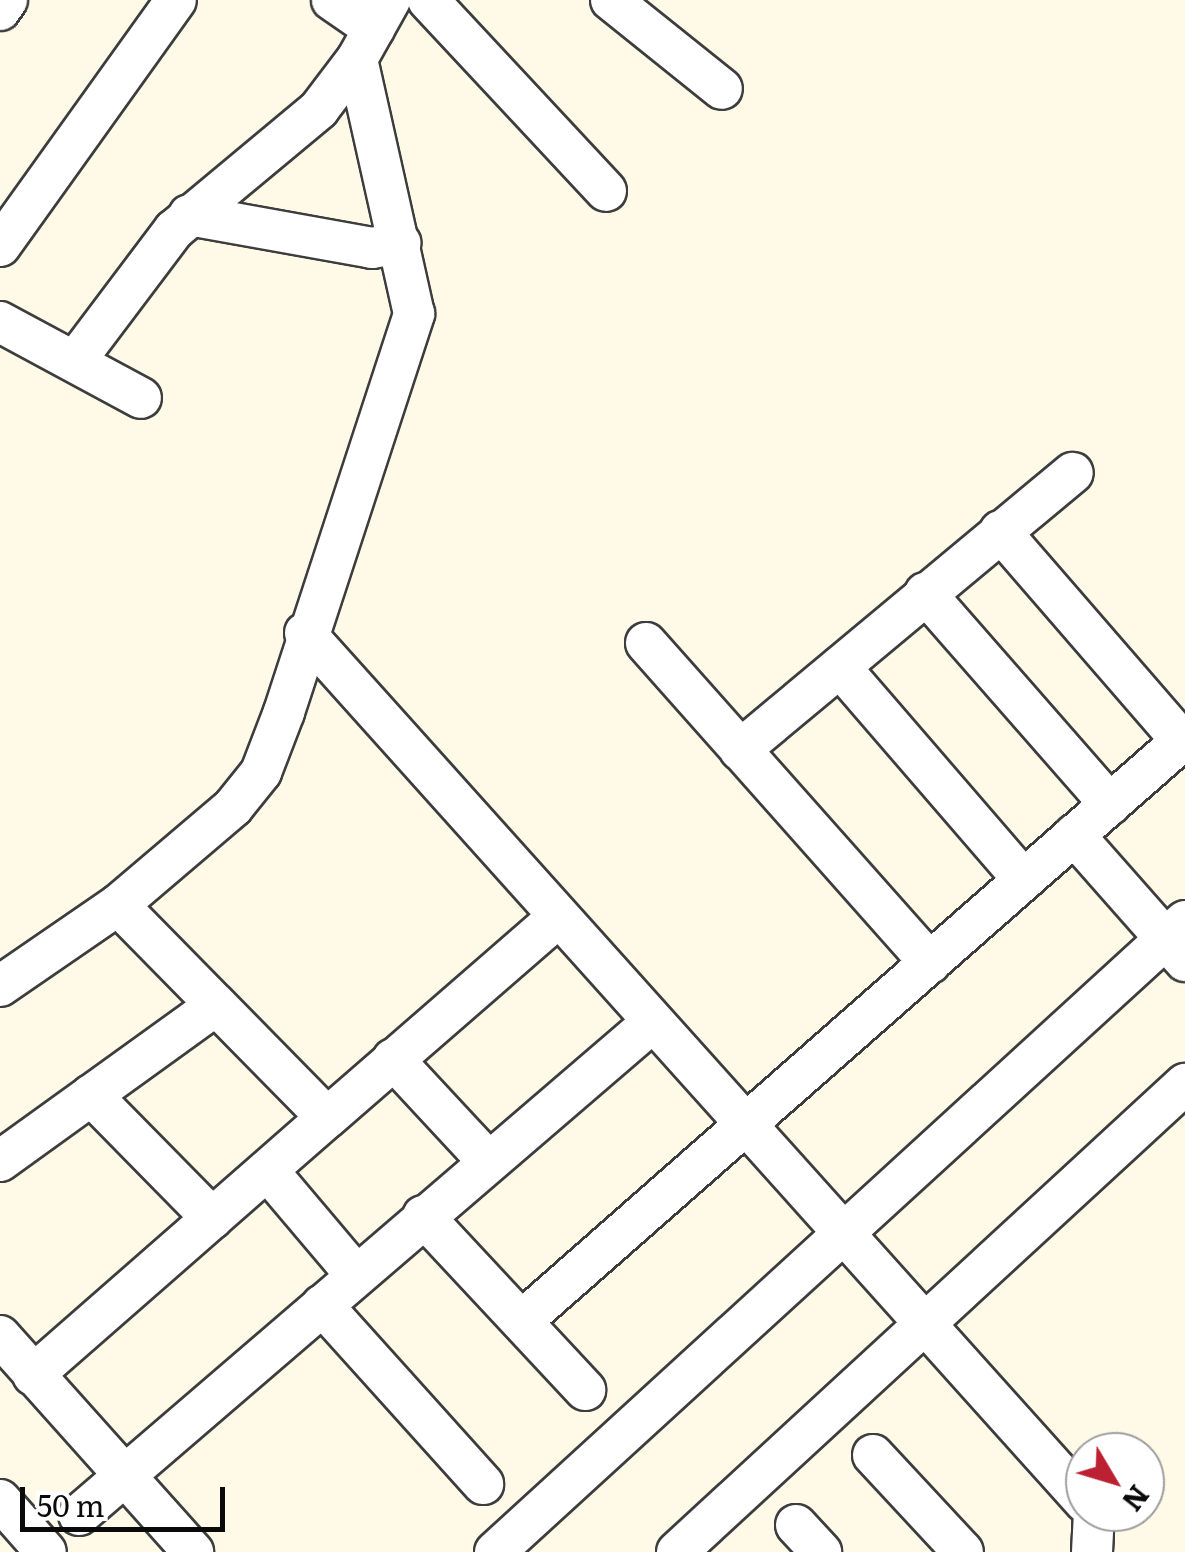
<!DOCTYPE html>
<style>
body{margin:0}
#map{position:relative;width:1185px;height:1552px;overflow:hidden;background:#fff9e7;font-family:Literata,serif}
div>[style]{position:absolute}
.roads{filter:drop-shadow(2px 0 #3d3d3d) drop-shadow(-2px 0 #3d3d3d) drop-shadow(0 2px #3d3d3d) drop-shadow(0 -2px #3d3d3d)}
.minor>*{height:40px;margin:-20px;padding:0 20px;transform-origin:20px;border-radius:20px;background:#fff}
span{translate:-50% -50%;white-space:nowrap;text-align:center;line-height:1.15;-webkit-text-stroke:10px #fff;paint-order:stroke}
.north{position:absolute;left:1065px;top:1432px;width:100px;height:100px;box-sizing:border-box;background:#fff;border:2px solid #9d9d9d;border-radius:50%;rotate:128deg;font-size:28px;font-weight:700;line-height:40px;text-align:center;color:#0a0a0a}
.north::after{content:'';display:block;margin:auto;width:35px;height:45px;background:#bc2033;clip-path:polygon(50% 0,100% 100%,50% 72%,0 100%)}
.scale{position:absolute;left:20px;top:1487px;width:205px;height:45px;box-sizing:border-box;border:5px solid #0a0a0a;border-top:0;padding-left:12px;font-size:30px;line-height:35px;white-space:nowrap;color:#0a0a0a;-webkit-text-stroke:8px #fff;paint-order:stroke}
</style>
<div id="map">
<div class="roads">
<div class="minor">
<i style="left:332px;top:0;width:51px;rotate:34.6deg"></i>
<i style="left:428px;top:0;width:261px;rotate:47deg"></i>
<i style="left:611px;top:0;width:142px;rotate:38.7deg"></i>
<i style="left:0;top:10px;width:12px;rotate:-55deg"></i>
<i style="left:189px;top:215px;width:186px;rotate:10.2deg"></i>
<i style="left:372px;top:248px;width:29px;rotate:-10deg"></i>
<i style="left:0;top:246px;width:302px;rotate:-54.4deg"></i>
<i style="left:0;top:322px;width:160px;rotate:28.3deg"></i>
<i style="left:76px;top:360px;width:163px;rotate:-53deg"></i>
<i style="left:174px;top:230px;width:189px;rotate:-39.8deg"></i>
<i style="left:319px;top:109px;width:63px;rotate:-52.8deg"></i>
<i style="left:1000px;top:531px;width:278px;rotate:49.1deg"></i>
<i style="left:925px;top:593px;width:281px;rotate:48.8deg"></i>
<i style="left:305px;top:633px;width:1168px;rotate:48.09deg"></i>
<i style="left:646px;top:643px;width:428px;rotate:48.4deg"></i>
<i style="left:840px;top:667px;width:281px;rotate:49.2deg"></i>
<i style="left:740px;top:750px;width:433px;rotate:-39.8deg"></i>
<i style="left:1074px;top:835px;width:168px;rotate:48.6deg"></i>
<i style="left:118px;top:905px;width:298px;rotate:45.5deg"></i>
<i style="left:327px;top:1118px;width:305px;rotate:-41deg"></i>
<i style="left:0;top:986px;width:143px;rotate:-34.5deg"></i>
<i style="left:118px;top:905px;width:151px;rotate:-40.4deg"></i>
<i style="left:233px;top:807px;width:45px;rotate:-51.3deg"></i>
<i style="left:261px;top:772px;width:64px;rotate:-69deg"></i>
<i style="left:284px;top:712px;width:419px;rotate:-71.9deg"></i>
<i style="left:414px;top:314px;width:261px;rotate:-102.6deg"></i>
<i style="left:357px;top:59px;width:68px;rotate:-60.8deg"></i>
<i style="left:393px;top:1059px;width:138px;rotate:47.1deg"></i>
<i style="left:91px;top:1095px;width:173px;rotate:45.5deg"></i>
<i style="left:0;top:1161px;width:266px;rotate:-35.8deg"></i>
<i style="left:268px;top:1171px;width:136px;rotate:49.8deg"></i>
<i style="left:423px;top:1216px;width:238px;rotate:47deg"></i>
<i style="left:322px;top:1305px;width:241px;rotate:48deg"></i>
<i style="left:523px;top:1320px;width:881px;rotate:-41.32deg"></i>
<i style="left:0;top:1336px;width:290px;rotate:48.2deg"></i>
<i style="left:33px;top:1375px;width:390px;rotate:-41.2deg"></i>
<i style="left:873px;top:1455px;width:132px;rotate:47.1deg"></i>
<i style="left:0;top:1500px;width:69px;rotate:48.5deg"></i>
<i style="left:79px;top:1515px;width:752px;rotate:-40.68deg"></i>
<i style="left:796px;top:1525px;width:37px;rotate:47deg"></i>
<i style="left:495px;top:1552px;width:935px;rotate:-42.44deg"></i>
<i style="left:677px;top:1552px;width:691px;rotate:-42.65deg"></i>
<i style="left:1092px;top:1552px;width:40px;rotate:-87.1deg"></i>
</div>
</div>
<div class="north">N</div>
<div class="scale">50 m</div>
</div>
